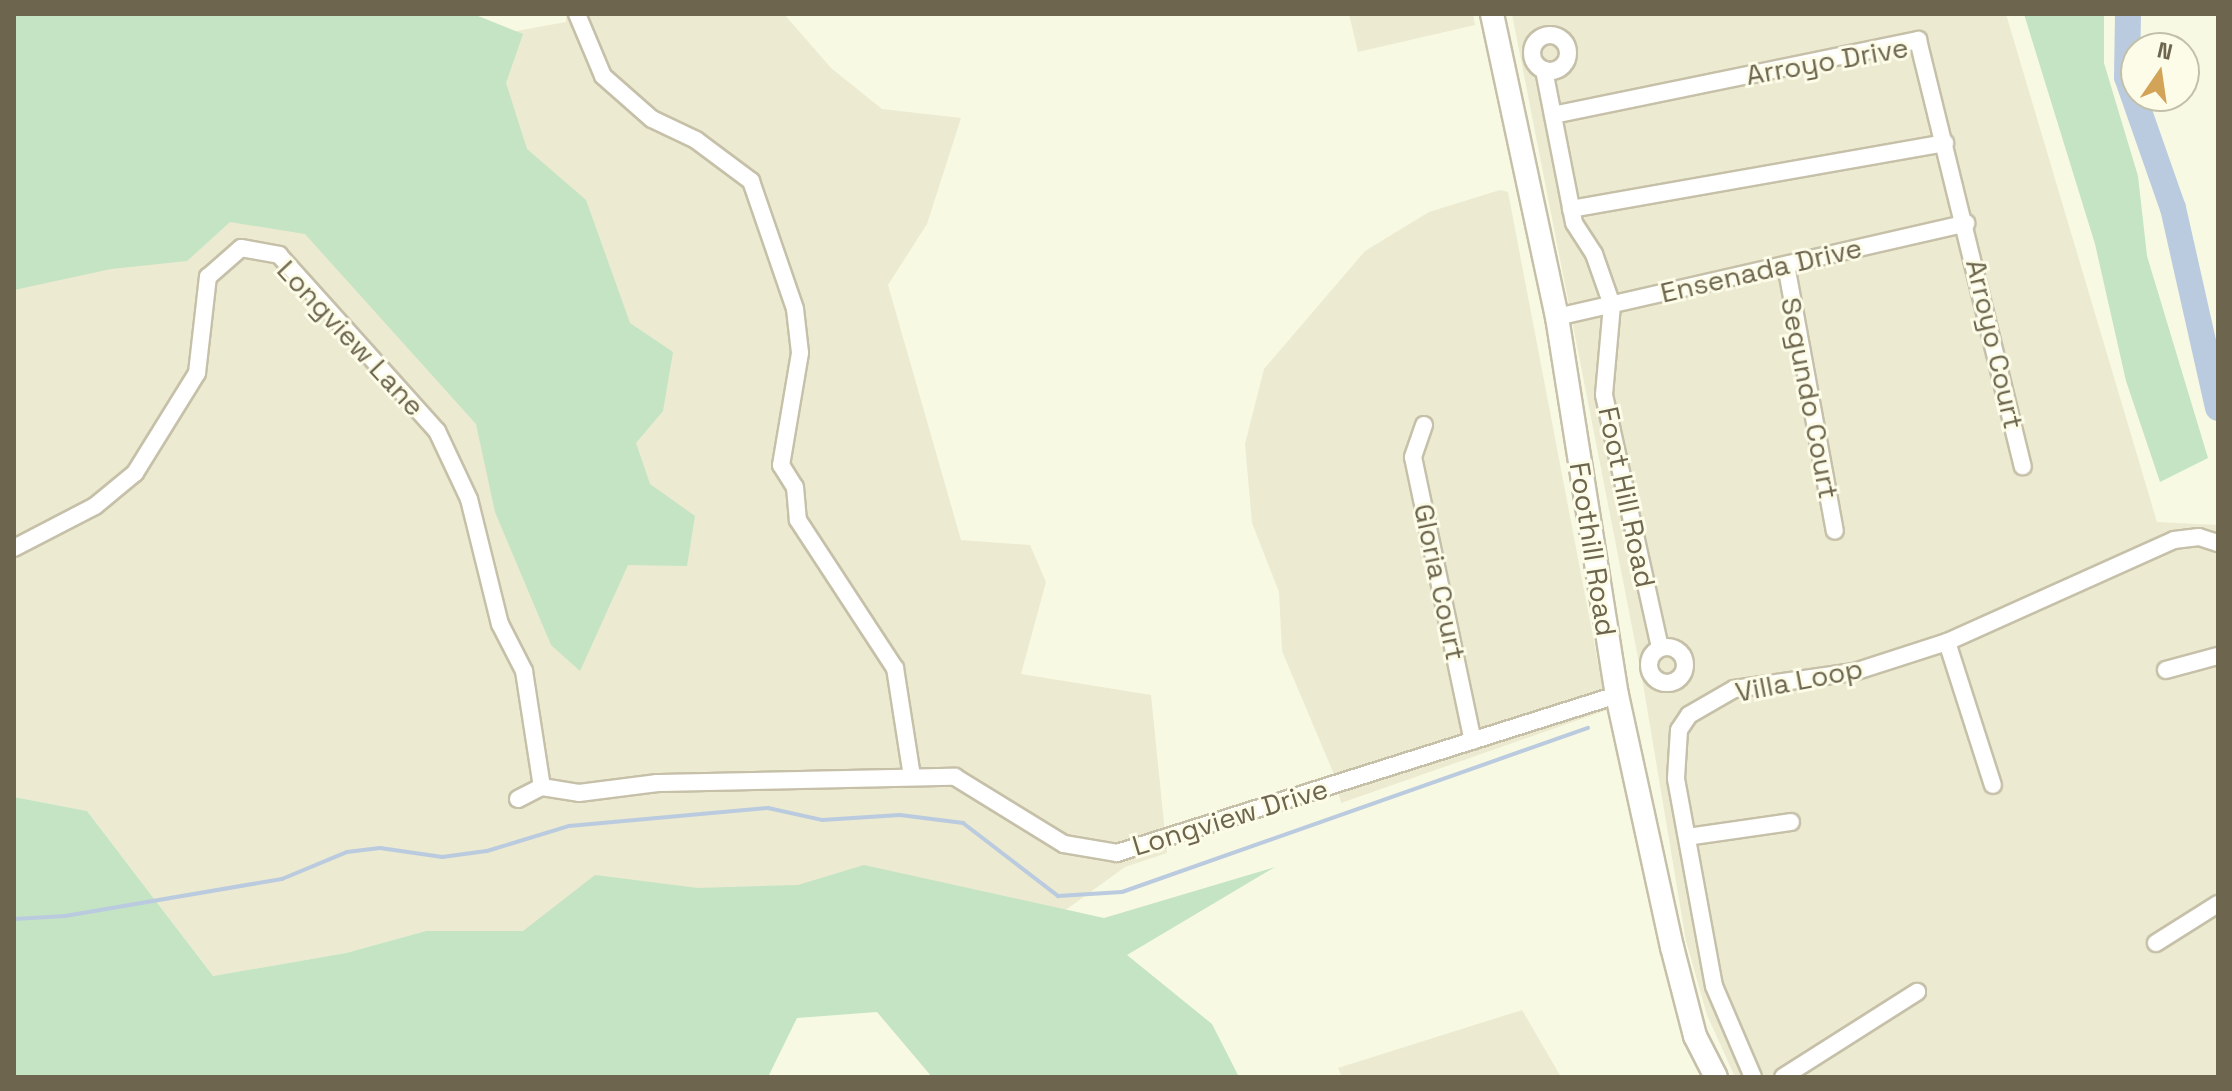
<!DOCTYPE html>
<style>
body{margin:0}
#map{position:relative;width:2232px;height:1091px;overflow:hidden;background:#f8f9e3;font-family:"Space Grotesk",sans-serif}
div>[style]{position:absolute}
.residential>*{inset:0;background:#ecead0}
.green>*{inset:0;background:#c4e4c4}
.stream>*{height:4px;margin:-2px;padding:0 2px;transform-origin:2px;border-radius:2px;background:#bacbdf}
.river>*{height:26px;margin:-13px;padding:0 13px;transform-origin:13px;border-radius:13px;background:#bacbdf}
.roads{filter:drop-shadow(2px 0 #c6c0a9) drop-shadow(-2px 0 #c6c0a9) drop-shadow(0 2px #c6c0a9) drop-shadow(0 -2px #c6c0a9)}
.minor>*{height:16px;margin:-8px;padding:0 8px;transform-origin:8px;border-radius:8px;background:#fff}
.minor>.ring{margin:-8px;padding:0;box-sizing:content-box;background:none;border:16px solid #fff;border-radius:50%}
.secondary>*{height:22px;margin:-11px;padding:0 11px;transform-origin:11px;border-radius:11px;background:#fff}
span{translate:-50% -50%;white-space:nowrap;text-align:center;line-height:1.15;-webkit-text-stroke:6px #fcfce8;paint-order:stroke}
.street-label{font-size:28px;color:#6d654d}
.frame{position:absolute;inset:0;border:16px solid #6d654d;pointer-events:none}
.north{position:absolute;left:2120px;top:32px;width:80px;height:80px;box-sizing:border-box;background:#fcfce8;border:2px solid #c3c0aa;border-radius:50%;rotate:13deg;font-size:22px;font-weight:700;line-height:32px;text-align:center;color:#6d654d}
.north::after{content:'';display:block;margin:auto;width:28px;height:36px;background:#d3a457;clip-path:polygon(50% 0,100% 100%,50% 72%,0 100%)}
</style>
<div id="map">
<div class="residential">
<i style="clip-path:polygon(566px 14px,784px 14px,831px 68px,882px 109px,961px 118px,927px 224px,888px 285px,961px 540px,1030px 545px,1046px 582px,1021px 674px,1151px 695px,1167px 853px,1125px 867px,1053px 919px,834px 970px,426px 931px,346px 953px,213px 976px,87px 811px,14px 797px,14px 123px,566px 22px)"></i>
<i style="clip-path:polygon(1349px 14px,1473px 14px,1475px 25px,1358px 52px)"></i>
<i style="clip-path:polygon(1512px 14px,2006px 14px,2157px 522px,2218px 525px,2218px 1077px,1735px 1077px,1707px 1015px,1686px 941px,1642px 678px)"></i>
<i style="clip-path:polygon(1500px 190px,1508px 192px,1607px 710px,1341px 803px,1333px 772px,1282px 651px,1279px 592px,1252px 523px,1245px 444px,1264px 369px,1365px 251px,1429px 212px)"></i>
<i style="clip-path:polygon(1522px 1010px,1561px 1077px,1342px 1077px,1338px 1068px)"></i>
</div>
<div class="green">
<i style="clip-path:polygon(14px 14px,473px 14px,523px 34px,506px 83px,527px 149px,586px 200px,630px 323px,673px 352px,663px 411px,636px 443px,650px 484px,695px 516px,687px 566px,628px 565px,580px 671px,551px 645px,495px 512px,476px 424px,305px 234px,230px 222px,187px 261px,111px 269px,14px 290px)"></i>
<i style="clip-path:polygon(2024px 14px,2104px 14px,2104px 63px,2138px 176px,2147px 256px,2208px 458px,2160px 482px,2126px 381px,2095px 244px)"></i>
<i style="clip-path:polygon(14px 797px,87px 811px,213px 976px,346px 953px,426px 931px,523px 931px,595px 875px,698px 888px,798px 885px,864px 865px,1104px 918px,1275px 867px,1127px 955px,1212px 1024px,1239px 1077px,932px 1077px,877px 1012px,797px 1018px,768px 1077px,14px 1077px)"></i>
</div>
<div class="stream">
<i style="left:14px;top:919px;width:51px;rotate:-3.4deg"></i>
<i style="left:65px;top:916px;width:220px;rotate:-9.7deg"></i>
<i style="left:282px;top:879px;width:70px;rotate:-22.6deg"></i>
<i style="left:347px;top:852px;width:33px;rotate:-7deg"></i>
<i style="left:380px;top:848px;width:63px;rotate:8.3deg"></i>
<i style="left:442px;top:857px;width:45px;rotate:-7.6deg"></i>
<i style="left:487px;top:851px;width:86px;rotate:-17deg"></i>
<i style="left:569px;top:826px;width:200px;rotate:-5.2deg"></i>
<i style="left:768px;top:808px;width:55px;rotate:12.5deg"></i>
<i style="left:822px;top:820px;width:78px;rotate:-3.7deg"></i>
<i style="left:900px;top:815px;width:64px;rotate:7.2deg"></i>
<i style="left:963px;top:823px;width:120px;rotate:37.5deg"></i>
<i style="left:1058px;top:896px;width:64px;rotate:-3.6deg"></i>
<i style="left:1122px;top:892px;width:494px;rotate:-19.4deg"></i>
</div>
<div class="river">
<i style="left:2128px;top:14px;width:63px;rotate:90.9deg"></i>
<i style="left:2127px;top:77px;width:139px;rotate:70.7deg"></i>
<i style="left:2173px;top:208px;width:205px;rotate:77.3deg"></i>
</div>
<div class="roads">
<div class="minor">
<i style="left:577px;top:14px;width:67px;rotate:67.2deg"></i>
<i style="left:603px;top:76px;width:65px;rotate:41.3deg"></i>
<i style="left:652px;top:119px;width:49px;rotate:25.5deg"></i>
<i style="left:696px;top:140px;width:69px;rotate:36.7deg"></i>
<i style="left:751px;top:181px;width:135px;rotate:71deg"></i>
<i style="left:795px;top:309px;width:44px;rotate:83.5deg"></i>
<i style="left:800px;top:353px;width:114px;rotate:99.6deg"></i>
<i style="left:781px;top:465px;width:26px;rotate:58deg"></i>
<i style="left:795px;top:487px;width:33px;rotate:85deg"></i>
<i style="left:798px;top:520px;width:177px;rotate:56.8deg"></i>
<i style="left:895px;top:668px;width:110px;rotate:81.1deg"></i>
<i class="ring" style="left:1532px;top:35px;width:20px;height:20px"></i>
<i style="left:1544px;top:70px;width:156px;rotate:78.9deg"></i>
<i style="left:1574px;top:223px;width:37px;rotate:57deg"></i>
<i style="left:1594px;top:254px;width:54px;rotate:70.6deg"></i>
<i style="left:1612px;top:305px;width:90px;rotate:95.1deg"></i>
<i style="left:1604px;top:395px;width:259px;rotate:77.5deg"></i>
<i style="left:1553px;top:115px;width:373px;rotate:-11.6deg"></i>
<i style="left:1918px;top:40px;width:439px;rotate:76.2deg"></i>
<i style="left:1571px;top:209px;width:380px;rotate:-10deg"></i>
<i style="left:1786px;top:265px;width:270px;rotate:79.6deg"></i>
<i style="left:1557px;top:317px;width:420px;rotate:-12.9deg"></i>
<i style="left:1424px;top:425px;width:34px;rotate:109deg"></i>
<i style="left:1413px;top:457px;width:290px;rotate:78.1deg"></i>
<i style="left:14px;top:548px;width:91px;rotate:-27.4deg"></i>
<i style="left:95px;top:506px;width:52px;rotate:-39.5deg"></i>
<i style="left:135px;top:473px;width:118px;rotate:-58.2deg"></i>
<i style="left:197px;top:373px;width:97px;rotate:-83.5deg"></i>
<i style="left:208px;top:277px;width:44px;rotate:-41.3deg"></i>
<i style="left:241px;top:248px;width:39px;rotate:10deg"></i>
<i style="left:279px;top:255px;width:237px;rotate:48.1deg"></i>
<i style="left:437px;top:431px;width:75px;rotate:64.8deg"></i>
<i style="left:469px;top:499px;width:129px;rotate:76.1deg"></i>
<i style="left:500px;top:624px;width:53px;rotate:62.9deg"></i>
<i style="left:524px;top:671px;width:117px;rotate:81.2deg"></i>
<i style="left:1947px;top:642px;width:150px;rotate:72.2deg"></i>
<i class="ring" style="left:1649px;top:647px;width:20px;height:20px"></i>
<i style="left:2166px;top:670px;width:54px;rotate:-15.1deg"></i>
<i style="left:518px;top:799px;width:27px;rotate:-27deg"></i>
<i style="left:542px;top:787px;width:37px;rotate:9deg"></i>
<i style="left:579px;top:793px;width:79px;rotate:-7.3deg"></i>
<i style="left:657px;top:783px;width:298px;rotate:-1.2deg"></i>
<i style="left:955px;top:777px;width:128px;rotate:31.6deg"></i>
<i style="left:1064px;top:844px;width:54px;rotate:9.6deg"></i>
<i style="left:1117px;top:853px;width:524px;rotate:-17.54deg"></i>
<i style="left:1687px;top:837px;width:105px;rotate:-8.2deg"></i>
<i style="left:2156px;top:943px;width:73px;rotate:-32.2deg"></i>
<i style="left:1753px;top:1077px;width:99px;rotate:-113.2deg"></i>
<i style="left:1714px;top:986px;width:211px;rotate:-100.4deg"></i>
<i style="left:1676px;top:778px;width:48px;rotate:-86.4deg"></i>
<i style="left:1679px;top:730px;width:18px;rotate:-56deg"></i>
<i style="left:1689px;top:715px;width:52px;rotate:-30deg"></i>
<i style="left:1734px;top:689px;width:121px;rotate:-8.1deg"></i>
<i style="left:1854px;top:672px;width:98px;rotate:-17.9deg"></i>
<i style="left:1947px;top:642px;width:249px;rotate:-24.2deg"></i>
<i style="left:2174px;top:540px;width:25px;rotate:-7deg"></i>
<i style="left:2199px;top:537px;width:20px;rotate:18deg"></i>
<i style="left:1783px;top:1077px;width:159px;rotate:-32.4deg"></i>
</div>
<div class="secondary">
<i style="left:1492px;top:14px;width:310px;rotate:77.9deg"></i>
<i style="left:1557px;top:317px;width:383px;rotate:81deg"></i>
<i style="left:1617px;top:695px;width:258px;rotate:77.7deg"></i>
<i style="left:1672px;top:947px;width:92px;rotate:75.5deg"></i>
<i style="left:1695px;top:1036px;width:46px;rotate:62.9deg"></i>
</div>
</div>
<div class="street-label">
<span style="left:1827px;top:61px;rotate:-10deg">Arroyo Drive</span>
<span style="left:1761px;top:270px;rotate:-13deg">Ensenada Drive</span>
<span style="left:351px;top:338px;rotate:47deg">Longview Lane</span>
<span style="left:1995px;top:344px;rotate:77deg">Arroyo Court</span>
<span style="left:1810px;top:398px;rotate:79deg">Segundo Court</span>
<span style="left:1627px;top:497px;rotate:78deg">Foot Hill Road</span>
<span style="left:1593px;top:549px;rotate:81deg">Foothill Road</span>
<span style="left:1440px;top:582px;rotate:78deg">Gloria Court</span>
<span style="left:1799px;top:680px;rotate:-11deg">Villa Loop</span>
<span style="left:1230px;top:817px;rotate:-17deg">Longview Drive</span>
</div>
<div class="frame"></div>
<div class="north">N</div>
</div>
